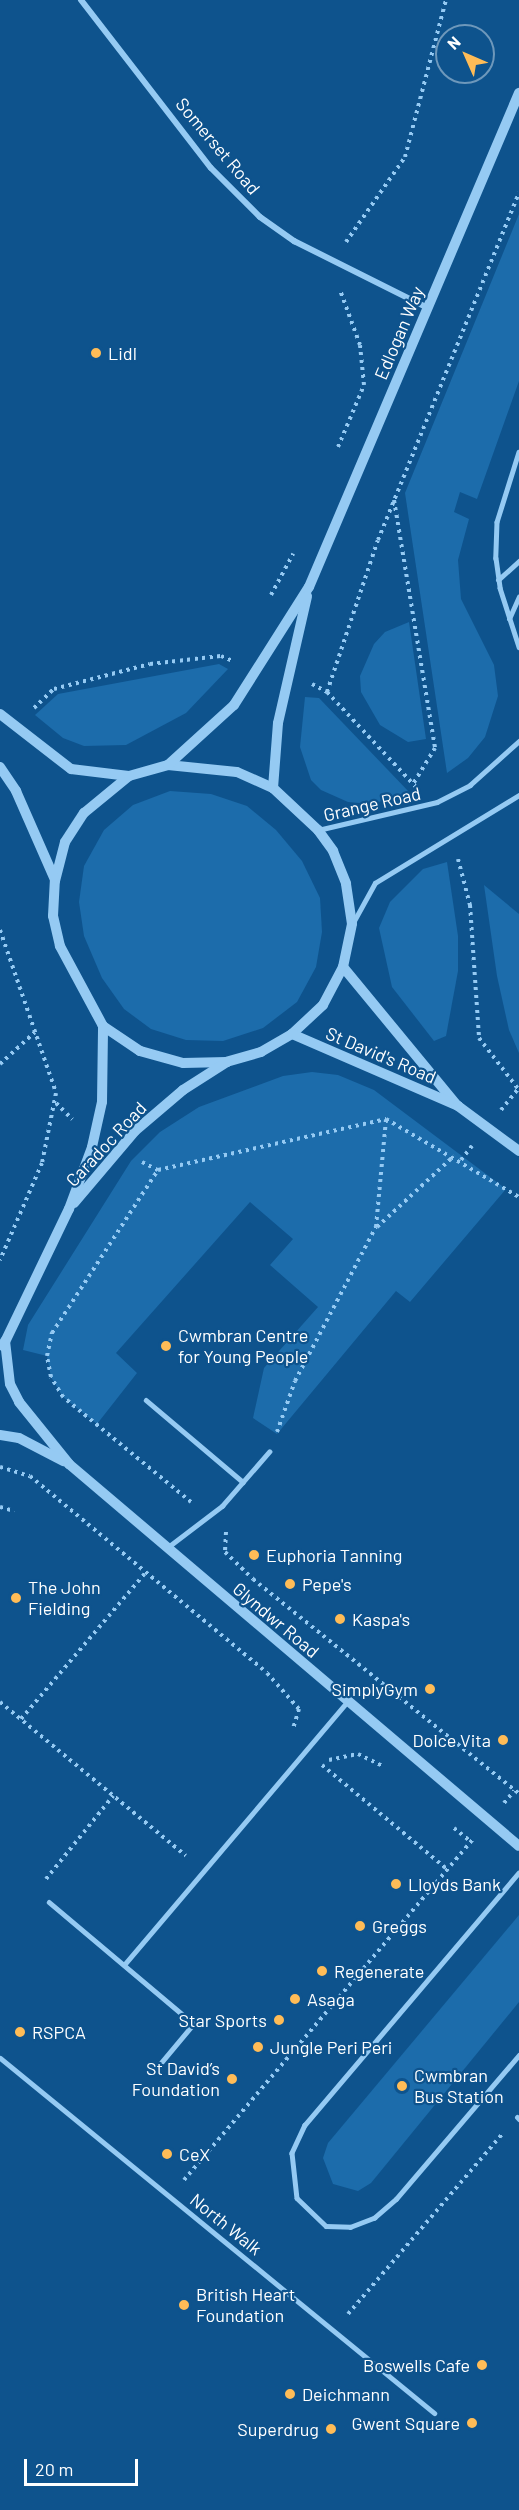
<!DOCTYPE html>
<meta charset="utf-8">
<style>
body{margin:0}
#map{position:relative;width:519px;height:2510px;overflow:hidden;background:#0e538d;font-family:Barlow,sans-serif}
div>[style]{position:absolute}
.green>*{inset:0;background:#1c6cab}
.path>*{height:4px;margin-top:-2px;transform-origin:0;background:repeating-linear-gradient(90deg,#95caf3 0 3px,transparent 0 7.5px)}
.service>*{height:4.5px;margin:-2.25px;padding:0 2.25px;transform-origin:2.25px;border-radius:2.25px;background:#95caf3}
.pedestrian>*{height:5px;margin:-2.5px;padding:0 2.5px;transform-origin:2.5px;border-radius:2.5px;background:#95caf3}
.minor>*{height:6px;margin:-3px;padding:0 3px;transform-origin:3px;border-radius:3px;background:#95caf3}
.tertiary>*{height:10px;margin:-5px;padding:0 5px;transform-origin:5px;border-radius:5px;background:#95caf3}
.dots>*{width:16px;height:16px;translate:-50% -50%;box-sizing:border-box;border:3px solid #0e538d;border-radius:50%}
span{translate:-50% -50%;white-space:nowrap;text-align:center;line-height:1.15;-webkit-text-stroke:4.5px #0e538d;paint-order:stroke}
.street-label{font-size:18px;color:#fff}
.poi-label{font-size:18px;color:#fff}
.left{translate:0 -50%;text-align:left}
.right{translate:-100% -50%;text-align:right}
.north{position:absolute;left:435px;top:24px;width:60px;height:60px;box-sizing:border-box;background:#0e538d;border:2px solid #6e98bb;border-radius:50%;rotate:315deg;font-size:16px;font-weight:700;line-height:24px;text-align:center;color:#fff}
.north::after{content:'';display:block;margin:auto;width:21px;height:27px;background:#ffbc57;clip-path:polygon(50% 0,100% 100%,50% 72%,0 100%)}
.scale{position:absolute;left:24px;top:2459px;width:114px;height:27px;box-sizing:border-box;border:3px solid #fff;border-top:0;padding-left:8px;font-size:18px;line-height:21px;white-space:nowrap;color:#fff;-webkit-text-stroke:4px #0e538d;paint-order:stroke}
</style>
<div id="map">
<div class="green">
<i style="clip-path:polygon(519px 214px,519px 381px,477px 499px,460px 492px,454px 512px,469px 519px,458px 560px,461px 599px,494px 665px,498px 696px,485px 737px,468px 758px,447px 773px,405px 493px)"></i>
<i style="clip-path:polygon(409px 622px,426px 739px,408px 742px,380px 725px,361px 692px,360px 676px,374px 644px,385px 632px)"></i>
<i style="clip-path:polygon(219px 664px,228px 669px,186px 713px,126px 745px,84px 746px,63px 738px,35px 715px,58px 694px)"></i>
<i style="clip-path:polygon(305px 697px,319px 698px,410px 793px,371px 804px,348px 802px,321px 790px,311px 780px,300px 747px)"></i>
<i style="clip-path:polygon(170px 791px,211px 794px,247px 806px,276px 830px,302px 861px,320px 898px,322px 932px,316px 967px,297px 1002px,263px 1028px,223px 1041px,186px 1040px,151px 1029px,124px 1009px,102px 978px,84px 936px,79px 902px,84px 866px,104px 830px,133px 805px)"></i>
<i style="clip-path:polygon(447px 862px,458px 936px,458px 971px,446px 1036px,434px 1041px,392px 987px,379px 928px,390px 902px,423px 869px)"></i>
<i style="clip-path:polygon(484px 885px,519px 914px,519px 1053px,509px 1030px,497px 976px)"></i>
<i style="clip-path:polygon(312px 1072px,338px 1075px,374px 1090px,506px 1189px,410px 1302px,396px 1291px,277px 1434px,253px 1418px,264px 1368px,318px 1307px,270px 1265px,293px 1239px,250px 1202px,116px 1353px,137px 1373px,97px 1424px,63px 1397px,51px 1377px,47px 1356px,23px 1350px,28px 1325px,131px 1161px,160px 1132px,199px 1107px,283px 1076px)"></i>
<i style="clip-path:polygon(519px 1915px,519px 2002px,371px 2183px,358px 2191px,333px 2184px,323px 2158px,328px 2143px)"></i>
</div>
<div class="path">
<i style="left:346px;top:242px;width:103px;rotate:-55.2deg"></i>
<i style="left:405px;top:157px;width:162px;rotate:-75.4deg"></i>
<i style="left:338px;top:447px;width:67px;rotate:-67.2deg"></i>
<i style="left:364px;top:385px;width:40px;rotate:-95.7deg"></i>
<i style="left:360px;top:345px;width:59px;rotate:-110deg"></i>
<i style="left:394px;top:500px;width:251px;rotate:80.6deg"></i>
<i style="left:435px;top:748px;width:42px;rotate:121.4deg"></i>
<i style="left:271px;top:595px;width:47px;rotate:-61.8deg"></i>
<i style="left:312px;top:684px;width:17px;rotate:28deg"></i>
<i style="left:327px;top:692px;width:160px;rotate:-71.5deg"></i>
<i style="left:378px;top:540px;width:375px;rotate:-67.9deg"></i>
<i style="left:327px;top:692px;width:129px;rotate:46.9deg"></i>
<i style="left:34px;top:708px;width:28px;rotate:-44deg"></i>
<i style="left:54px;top:689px;width:99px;rotate:-14.6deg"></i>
<i style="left:150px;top:664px;width:71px;rotate:-6.4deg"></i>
<i style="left:221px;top:656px;width:13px;rotate:23deg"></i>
<i style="left:458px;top:859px;width:48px;rotate:75.4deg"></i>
<i style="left:470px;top:905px;width:133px;rotate:86.1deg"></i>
<i style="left:479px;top:1038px;width:66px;rotate:52.4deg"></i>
<i style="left:0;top:930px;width:172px;rotate:71deg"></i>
<i style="left:56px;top:1093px;width:71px;rotate:101.3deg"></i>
<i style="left:42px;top:1163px;width:106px;rotate:113.4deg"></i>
<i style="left:0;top:1064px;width:47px;rotate:-42.4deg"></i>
<i style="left:56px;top:1103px;width:23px;rotate:45deg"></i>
<i style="left:501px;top:1110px;width:27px;rotate:-51deg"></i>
<i style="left:461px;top:1160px;width:18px;rotate:-52deg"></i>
<i style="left:142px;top:1162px;width:18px;rotate:27deg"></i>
<i style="left:377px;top:1227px;width:105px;rotate:-42.7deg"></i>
<i style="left:277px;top:1432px;width:54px;rotate:-70.6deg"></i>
<i style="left:295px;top:1381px;width:174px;rotate:-62.3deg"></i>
<i style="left:376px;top:1227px;width:108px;rotate:-84.7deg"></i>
<i style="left:386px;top:1119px;width:154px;rotate:30.4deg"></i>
<i style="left:0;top:1467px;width:31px;rotate:17deg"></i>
<i style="left:30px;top:1476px;width:308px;rotate:39.7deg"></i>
<i style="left:267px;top:1673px;width:48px;rotate:48.4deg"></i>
<i style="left:299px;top:1709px;width:21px;rotate:107deg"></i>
<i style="left:191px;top:1502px;width:166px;rotate:-140.6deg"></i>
<i style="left:63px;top:1397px;width:23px;rotate:-121deg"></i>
<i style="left:51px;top:1377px;width:21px;rotate:-101deg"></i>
<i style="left:47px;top:1356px;width:24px;rotate:-78deg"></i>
<i style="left:52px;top:1333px;width:194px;rotate:-57deg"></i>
<i style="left:158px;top:1170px;width:234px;rotate:-12.6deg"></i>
<i style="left:0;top:1507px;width:15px;rotate:16deg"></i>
<i style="left:226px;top:1532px;width:20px;rotate:93deg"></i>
<i style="left:225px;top:1552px;width:39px;rotate:44deg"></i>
<i style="left:253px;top:1579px;width:342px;rotate:38.9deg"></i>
<i style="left:0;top:1702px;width:241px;rotate:39.6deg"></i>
<i style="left:21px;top:1719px;width:193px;rotate:-49.6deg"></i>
<i style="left:329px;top:1760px;width:30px;rotate:-12deg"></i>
<i style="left:358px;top:1754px;width:28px;rotate:26deg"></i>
<i style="left:322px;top:1765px;width:164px;rotate:39.8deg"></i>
<i style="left:504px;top:1803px;width:16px;rotate:-50deg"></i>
<i style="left:454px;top:1828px;width:22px;rotate:39deg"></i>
<i style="left:46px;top:1879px;width:107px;rotate:-51.1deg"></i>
<i style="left:184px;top:2180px;width:448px;rotate:-49.7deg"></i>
<i style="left:348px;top:2314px;width:238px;rotate:-49.4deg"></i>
</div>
<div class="service">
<i style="left:519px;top:452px;width:73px;rotate:107.4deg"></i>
<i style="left:497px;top:522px;width:36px;rotate:92deg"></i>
<i style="left:496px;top:558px;width:30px;rotate:82deg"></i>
<i style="left:500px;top:588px;width:62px;rotate:72.1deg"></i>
<i style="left:498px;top:580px;width:28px;rotate:-42deg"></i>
<i style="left:509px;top:619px;width:24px;rotate:-66deg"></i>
<i style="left:318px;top:830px;width:122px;rotate:-13.2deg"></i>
<i style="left:437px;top:802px;width:37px;rotate:-27deg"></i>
<i style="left:470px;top:785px;width:66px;rotate:-41.9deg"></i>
<i style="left:354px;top:921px;width:43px;rotate:-61.1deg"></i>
<i style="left:375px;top:883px;width:169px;rotate:-31.4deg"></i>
<i style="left:146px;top:1400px;width:127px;rotate:40.2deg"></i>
<i style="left:168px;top:1547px;width:68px;rotate:-37.2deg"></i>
<i style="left:222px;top:1506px;width:72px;rotate:-49deg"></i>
<i style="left:519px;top:1873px;width:331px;rotate:130.3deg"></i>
<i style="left:305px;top:2125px;width:31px;rotate:115deg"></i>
<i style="left:292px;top:2153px;width:45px;rotate:83.7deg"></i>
<i style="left:297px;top:2198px;width:40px;rotate:44deg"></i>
<i style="left:326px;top:2226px;width:24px;rotate:2deg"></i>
<i style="left:350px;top:2227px;width:26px;rotate:-21deg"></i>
<i style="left:374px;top:2218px;width:29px;rotate:-41deg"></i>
<i style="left:396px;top:2199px;width:189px;rotate:-49.5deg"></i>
<i style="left:49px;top:1902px;width:189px;rotate:40.1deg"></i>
<i style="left:194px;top:2024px;width:64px;rotate:129.9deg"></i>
<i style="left:124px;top:1965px;width:345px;rotate:-49.7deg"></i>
</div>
<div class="pedestrian">
<i style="left:0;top:2058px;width:561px;rotate:39.28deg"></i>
<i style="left:517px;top:2117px;width:3px;rotate:45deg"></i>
</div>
<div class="minor">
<i style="left:81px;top:0;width:212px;rotate:52.3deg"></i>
<i style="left:211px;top:168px;width:69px;rotate:45deg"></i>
<i style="left:260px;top:217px;width:42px;rotate:35.2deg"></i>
<i style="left:294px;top:241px;width:150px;rotate:26.6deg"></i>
</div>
<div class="tertiary">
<i style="left:0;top:714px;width:90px;rotate:37.8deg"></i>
<i style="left:71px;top:769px;width:58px;rotate:6.9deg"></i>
<i style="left:168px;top:765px;width:69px;rotate:5.8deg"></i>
<i style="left:237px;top:772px;width:39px;rotate:24deg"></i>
<i style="left:273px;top:788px;width:62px;rotate:43deg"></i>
<i style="left:318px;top:830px;width:26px;rotate:54deg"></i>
<i style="left:333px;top:851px;width:35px;rotate:68deg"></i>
<i style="left:346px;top:884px;width:40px;rotate:81.5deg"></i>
<i style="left:352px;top:924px;width:44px;rotate:101.8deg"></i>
<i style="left:343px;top:967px;width:43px;rotate:117.8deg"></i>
<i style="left:323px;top:1005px;width:42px;rotate:136.9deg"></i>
<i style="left:292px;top:1034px;width:36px;rotate:150deg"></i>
<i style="left:261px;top:1052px;width:35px;rotate:164deg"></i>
<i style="left:227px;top:1062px;width:44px;rotate:178.7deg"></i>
<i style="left:183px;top:1063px;width:45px;rotate:-164.4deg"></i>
<i style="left:140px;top:1051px;width:45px;rotate:-146deg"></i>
<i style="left:103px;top:1026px;width:91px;rotate:-118.3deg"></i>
<i style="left:60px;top:946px;width:31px;rotate:-103deg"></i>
<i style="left:53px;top:916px;width:35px;rotate:-87deg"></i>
<i style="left:55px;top:881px;width:40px;rotate:-75.6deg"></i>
<i style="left:65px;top:842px;width:35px;rotate:-57deg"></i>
<i style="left:84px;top:813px;width:58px;rotate:-39.4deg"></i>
<i style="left:129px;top:776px;width:41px;rotate:-15.8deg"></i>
<i style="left:168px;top:765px;width:89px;rotate:-42.3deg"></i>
<i style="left:234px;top:705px;width:140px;rotate:-57.6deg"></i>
<i style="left:309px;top:587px;width:537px;rotate:-66.97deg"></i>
<i style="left:0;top:767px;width:29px;rotate:56deg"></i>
<i style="left:16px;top:791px;width:97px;rotate:66.3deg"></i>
<i style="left:273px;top:788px;width:65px;rotate:-85.6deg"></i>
<i style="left:278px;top:723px;width:130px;rotate:-77.1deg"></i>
<i style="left:343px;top:967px;width:178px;rotate:50.5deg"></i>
<i style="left:292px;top:1034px;width:181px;rotate:23.4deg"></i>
<i style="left:458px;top:1106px;width:76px;rotate:36.4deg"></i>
<i style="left:74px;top:1203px;width:94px;rotate:-49.7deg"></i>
<i style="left:135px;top:1131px;width:63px;rotate:-40.5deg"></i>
<i style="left:183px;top:1090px;width:52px;rotate:-32.5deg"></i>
<i style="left:5px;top:1341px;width:43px;rotate:83.4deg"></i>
<i style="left:10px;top:1384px;width:20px;rotate:63deg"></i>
<i style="left:19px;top:1402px;width:80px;rotate:51.1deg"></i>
<i style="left:69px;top:1464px;width:590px;rotate:40.33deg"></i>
<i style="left:3px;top:1346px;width:152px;rotate:-64.3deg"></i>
<i style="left:69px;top:1209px;width:66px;rotate:-69.6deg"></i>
<i style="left:92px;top:1147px;width:46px;rotate:-77.5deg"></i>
<i style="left:102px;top:1102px;width:76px;rotate:-89.2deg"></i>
<i style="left:0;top:1435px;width:19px;rotate:9deg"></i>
<i style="left:19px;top:1438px;width:50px;rotate:27.6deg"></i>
</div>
<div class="dots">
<i style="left:96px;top:353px;background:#ffbc57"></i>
<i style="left:166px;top:1346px;background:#ffbc57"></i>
<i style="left:254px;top:1555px;background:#ffbc57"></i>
<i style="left:290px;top:1584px;background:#ffbc57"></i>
<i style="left:16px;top:1598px;background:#ffbc57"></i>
<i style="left:340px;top:1619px;background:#ffbc57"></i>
<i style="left:430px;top:1689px;background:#ffbc57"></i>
<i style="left:503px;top:1740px;background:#ffbc57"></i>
<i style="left:396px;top:1884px;background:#ffbc57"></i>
<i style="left:360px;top:1926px;background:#ffbc57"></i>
<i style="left:322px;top:1971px;background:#ffbc57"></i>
<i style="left:295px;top:1999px;background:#ffbc57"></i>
<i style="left:279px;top:2020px;background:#ffbc57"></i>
<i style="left:20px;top:2032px;background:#ffbc57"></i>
<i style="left:258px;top:2047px;background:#ffbc57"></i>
<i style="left:232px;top:2079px;background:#ffbc57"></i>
<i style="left:402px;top:2086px;background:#ffbc57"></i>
<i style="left:167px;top:2154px;background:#ffbc57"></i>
<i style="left:184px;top:2305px;background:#ffbc57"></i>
<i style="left:482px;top:2365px;background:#ffbc57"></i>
<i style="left:290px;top:2394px;background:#ffbc57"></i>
<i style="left:472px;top:2423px;background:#ffbc57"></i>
<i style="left:331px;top:2429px;background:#ffbc57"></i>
</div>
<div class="street-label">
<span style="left:218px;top:146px;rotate:50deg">Somerset Road</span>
<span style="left:399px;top:333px;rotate:-67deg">Edlogan Way</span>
<span style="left:372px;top:804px;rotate:-13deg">Grange Road</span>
<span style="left:381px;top:1055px;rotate:23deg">St David's Road</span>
<span style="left:106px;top:1144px;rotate:-47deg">Caradoc Road</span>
<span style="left:276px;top:1620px;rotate:40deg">Glyndwr Road</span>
<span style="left:226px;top:2224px;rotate:39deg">North Walk</span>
</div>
<div class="poi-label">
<span class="left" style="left:108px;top:353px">Lidl</span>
<span class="left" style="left:178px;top:1346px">Cwmbran Centre<br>for Young People</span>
<span class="left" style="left:266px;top:1555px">Euphoria Tanning</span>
<span class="left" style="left:302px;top:1584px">Pepe's</span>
<span class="left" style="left:28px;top:1598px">The John<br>Fielding</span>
<span class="left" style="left:352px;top:1619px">Kaspa's</span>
<span class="right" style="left:418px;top:1689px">SimplyGym</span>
<span class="right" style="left:491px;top:1740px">Dolce Vita</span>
<span class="left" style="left:408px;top:1884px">Lloyds Bank</span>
<span class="left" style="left:372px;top:1926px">Greggs</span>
<span class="left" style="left:334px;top:1971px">Regenerate</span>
<span class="left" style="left:307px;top:1999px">Asaga</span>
<span class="right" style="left:267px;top:2020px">Star Sports</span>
<span class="left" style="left:32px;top:2032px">RSPCA</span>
<span class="left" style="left:270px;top:2047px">Jungle Peri Peri</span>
<span class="right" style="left:220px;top:2079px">St David’s<br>Foundation</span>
<span class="left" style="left:414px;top:2086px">Cwmbran<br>Bus Station</span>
<span class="left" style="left:179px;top:2154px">CeX</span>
<span class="left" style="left:196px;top:2305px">British Heart<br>Foundation</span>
<span class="right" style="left:470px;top:2365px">Boswells Cafe</span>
<span class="left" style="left:302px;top:2394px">Deichmann</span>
<span class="right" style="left:460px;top:2423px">Gwent Square</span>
<span class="right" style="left:319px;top:2429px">Superdrug</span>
</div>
<div class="north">N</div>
<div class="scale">20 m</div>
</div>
